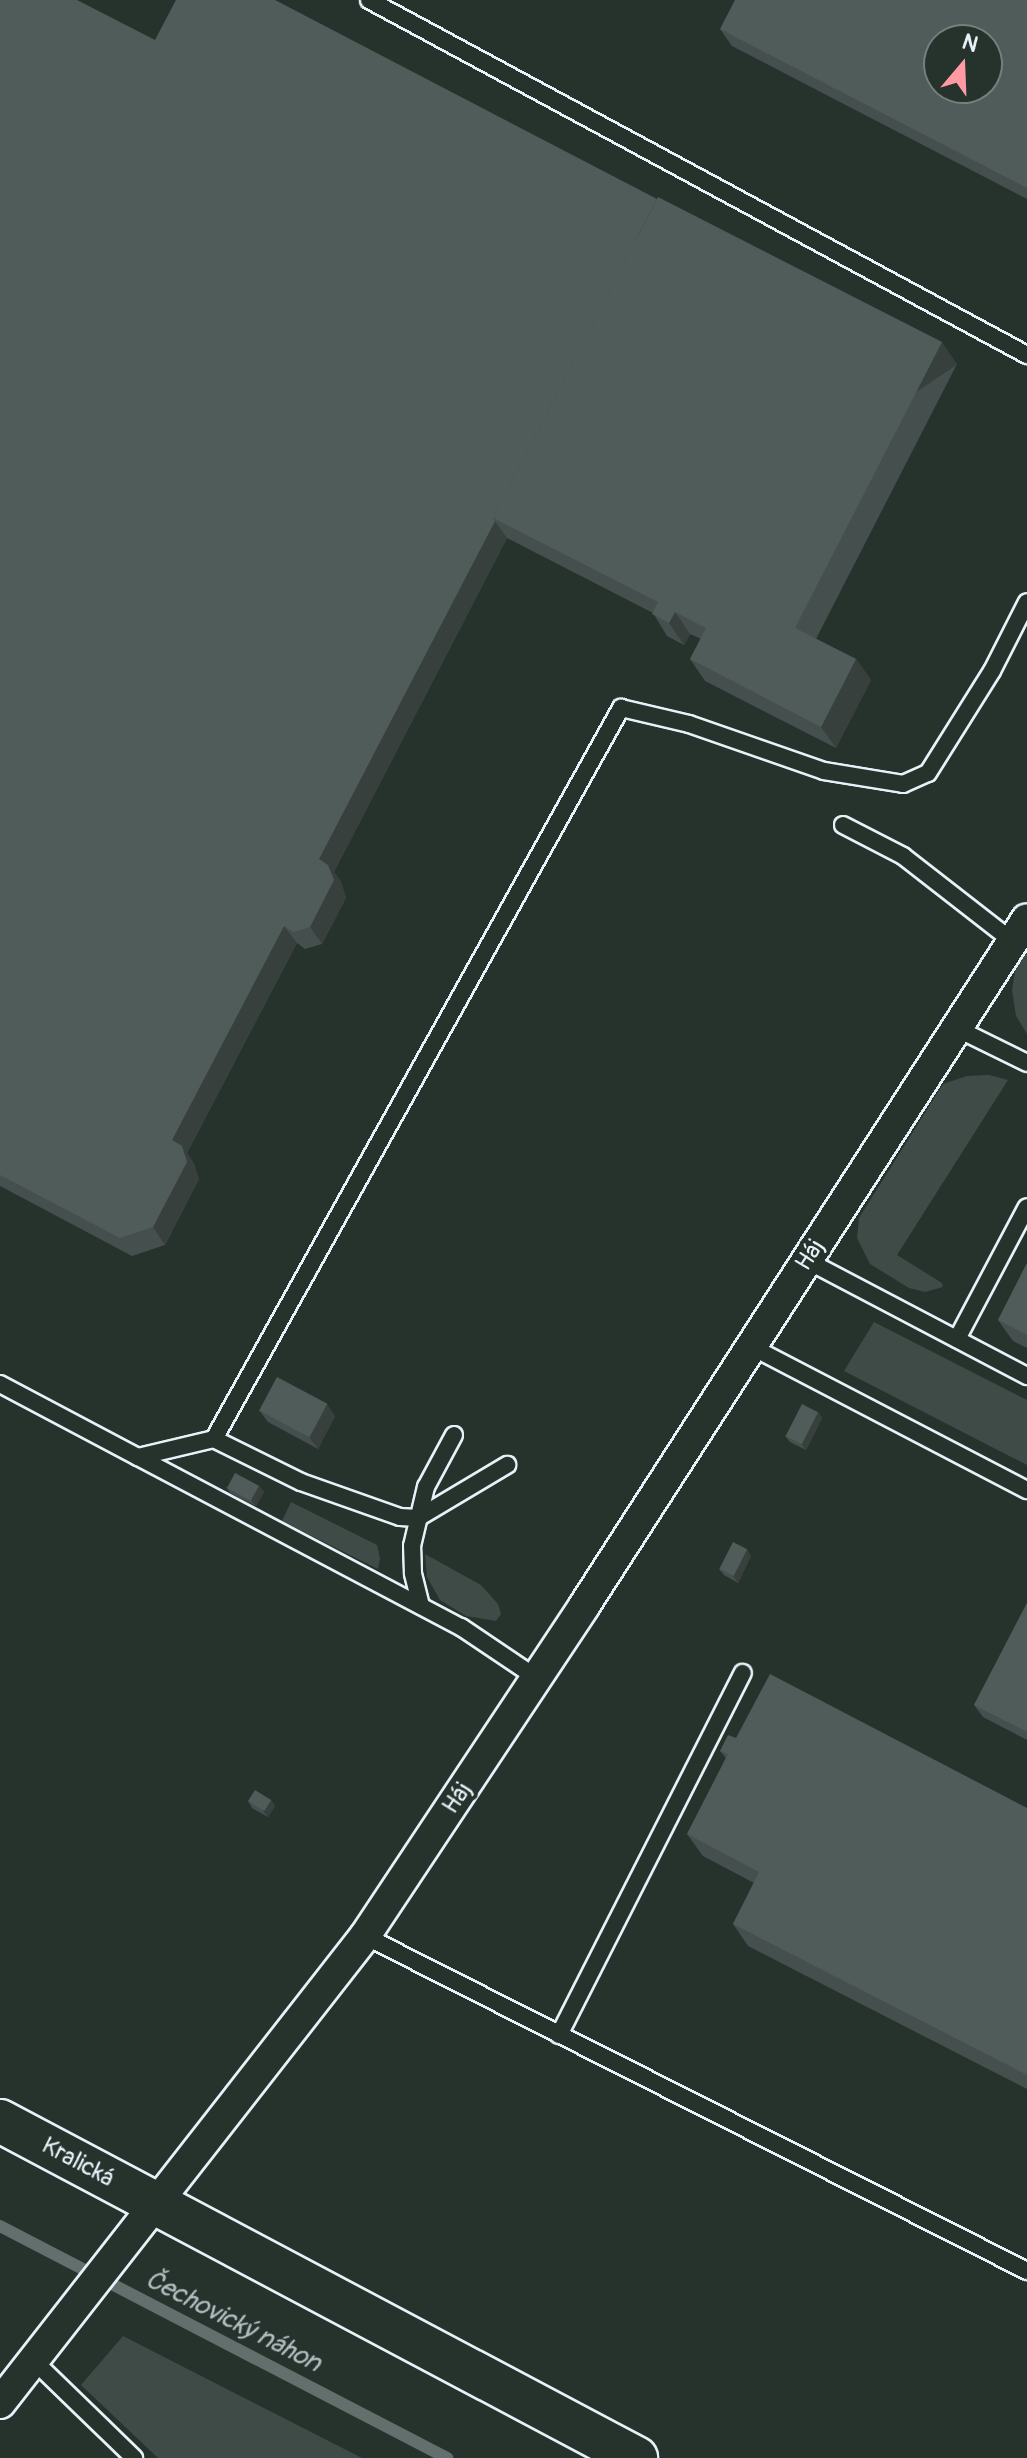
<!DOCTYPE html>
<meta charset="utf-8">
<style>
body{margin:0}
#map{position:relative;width:1027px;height:2458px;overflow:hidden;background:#26332d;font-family:Pangolin,sans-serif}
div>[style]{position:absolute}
.green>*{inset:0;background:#3e4b47}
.stream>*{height:12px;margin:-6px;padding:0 6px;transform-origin:6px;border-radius:6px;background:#636f6d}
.roads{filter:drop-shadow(2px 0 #e8f1f8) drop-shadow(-2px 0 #e8f1f8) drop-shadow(0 2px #e8f1f8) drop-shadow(0 -2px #e8f1f8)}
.lane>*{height:16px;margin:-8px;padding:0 8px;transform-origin:8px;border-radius:8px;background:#26332d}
.street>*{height:30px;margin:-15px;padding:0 15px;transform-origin:15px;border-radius:15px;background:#26332d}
.secondary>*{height:42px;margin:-21px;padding:0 21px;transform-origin:21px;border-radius:21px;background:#26332d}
.wall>*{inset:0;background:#454f4d}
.shaded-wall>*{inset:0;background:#38403e;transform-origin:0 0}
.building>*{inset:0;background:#505c59;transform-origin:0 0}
span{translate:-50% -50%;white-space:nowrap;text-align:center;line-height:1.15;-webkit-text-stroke:8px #26332d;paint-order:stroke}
.street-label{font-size:24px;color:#e8f1f8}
.water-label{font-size:26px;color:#b3bdc0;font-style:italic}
.north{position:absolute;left:923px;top:24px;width:80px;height:80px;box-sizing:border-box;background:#26332d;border:2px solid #747f7e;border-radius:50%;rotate:19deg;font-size:22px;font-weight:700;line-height:32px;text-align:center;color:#e8f1f8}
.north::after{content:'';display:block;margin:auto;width:28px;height:36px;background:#ff9aa2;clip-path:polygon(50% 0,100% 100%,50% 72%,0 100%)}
</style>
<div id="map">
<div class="green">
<i style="clip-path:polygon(1027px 950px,1027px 1034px,1016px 1016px,1012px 990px,1015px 971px)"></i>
<i style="clip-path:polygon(989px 1075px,1008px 1080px,897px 1255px,942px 1283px,943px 1287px,925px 1292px,909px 1288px,870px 1264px,857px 1238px,859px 1218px,943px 1084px,967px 1076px)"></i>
<i style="clip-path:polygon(874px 1322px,1027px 1400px,1027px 1465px,844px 1371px)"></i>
<i style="clip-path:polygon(291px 1502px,377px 1545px,380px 1558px,378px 1569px,282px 1521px)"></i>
<i style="clip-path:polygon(425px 1554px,481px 1585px,498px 1604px,501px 1614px,496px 1621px,466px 1616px,440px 1600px,427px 1577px)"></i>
<i style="clip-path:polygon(123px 2336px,260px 2406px,362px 2458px,158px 2458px,81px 2385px)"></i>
</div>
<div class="stream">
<i style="left:0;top:2226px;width:504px;rotate:27.43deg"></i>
</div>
<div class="roads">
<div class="lane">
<i style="left:369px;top:0;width:748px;rotate:28.35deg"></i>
<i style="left:843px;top:825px;width:68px;rotate:27.3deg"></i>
<i style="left:903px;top:856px;width:138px;rotate:37.9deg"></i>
<i style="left:956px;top:1028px;width:79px;rotate:26.2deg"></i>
<i style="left:806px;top:1260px;width:250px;rotate:27.7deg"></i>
<i style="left:957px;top:1339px;width:149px;rotate:-62.1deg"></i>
<i style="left:752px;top:1347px;width:310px;rotate:27.5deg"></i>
<i style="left:0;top:1384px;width:156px;rotate:27.9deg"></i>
<i style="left:138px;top:1457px;width:78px;rotate:-13.3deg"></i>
<i style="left:214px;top:1439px;width:97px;rotate:26.3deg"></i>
<i style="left:301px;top:1482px;width:105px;rotate:19.5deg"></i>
<i style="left:400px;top:1517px;width:18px;rotate:3deg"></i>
<i style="left:418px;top:1518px;width:104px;rotate:-30.8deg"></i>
<i style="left:214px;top:1439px;width:837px;rotate:-60.89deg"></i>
<i style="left:621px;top:708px;width:70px;rotate:13.2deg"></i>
<i style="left:689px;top:724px;width:143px;rotate:19.2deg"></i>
<i style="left:824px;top:771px;width:80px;rotate:9.3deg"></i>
<i style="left:903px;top:784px;width:27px;rotate:-24deg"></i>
<i style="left:928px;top:773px;width:120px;rotate:-57.9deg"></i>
<i style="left:992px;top:671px;width:77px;rotate:-63.1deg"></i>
<i style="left:138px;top:1457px;width:365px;rotate:27.8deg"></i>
<i style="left:461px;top:1627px;width:92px;rotate:33.9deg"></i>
<i style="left:421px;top:1606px;width:34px;rotate:-104deg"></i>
<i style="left:413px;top:1573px;width:27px;rotate:-92deg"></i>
<i style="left:412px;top:1546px;width:61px;rotate:-76.7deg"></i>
<i style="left:426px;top:1487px;width:59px;rotate:-61.7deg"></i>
<i style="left:365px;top:1936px;width:742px;rotate:26.84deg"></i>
<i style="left:559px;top:2035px;width:406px;rotate:-63.1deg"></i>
<i style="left:33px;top:2360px;width:141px;rotate:44.1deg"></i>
</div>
<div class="street">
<i style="left:0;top:2403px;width:593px;rotate:-51.99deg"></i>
<i style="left:365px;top:1936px;width:396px;rotate:-56.4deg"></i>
<i style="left:584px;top:1606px;width:817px;rotate:-57.18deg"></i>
</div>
<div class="secondary">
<i style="left:0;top:2121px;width:720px;rotate:27.92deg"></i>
</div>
</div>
<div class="wall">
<i style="clip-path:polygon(0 0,155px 40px,957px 364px,816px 639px,856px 659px,871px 680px,836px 748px,705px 681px,690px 659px,701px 639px,690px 634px,684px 645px,667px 636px,653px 613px,507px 538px,334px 872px,341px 882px,346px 898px,322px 944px,305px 949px,297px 943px,187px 1153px,194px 1164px,199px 1179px,165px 1245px,132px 1256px,0 1186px)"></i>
<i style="clip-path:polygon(1027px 0,1027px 199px,732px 46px,720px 29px)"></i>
<i style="clip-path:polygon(1027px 1263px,1027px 1348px,1013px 1341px,998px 1320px)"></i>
<i style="clip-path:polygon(259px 1410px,335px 1416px,318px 1449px,268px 1422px)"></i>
<i style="clip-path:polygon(818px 1412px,822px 1418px,806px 1450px,790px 1442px,785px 1436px)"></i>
<i style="clip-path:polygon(259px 1486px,264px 1492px,256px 1506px,231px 1494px,226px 1487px)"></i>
<i style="clip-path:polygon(751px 1556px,738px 1583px,724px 1575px,719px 1569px)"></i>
<i style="clip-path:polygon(1027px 1603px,1027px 1740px,983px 1717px,974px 1705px)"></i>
<i style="clip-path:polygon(736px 1738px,1027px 1808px,1027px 2089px,748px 1946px,733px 1924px,754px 1883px,703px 1856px,687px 1834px,726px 1758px,720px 1751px)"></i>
<i style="clip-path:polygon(271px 1800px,275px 1806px,268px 1817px,252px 1808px,248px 1801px)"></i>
</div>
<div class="shaded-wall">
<i style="left:942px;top:342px;width:27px;height:322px;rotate:56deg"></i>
<i style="clip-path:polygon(495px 521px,507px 538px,334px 872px,341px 882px,346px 898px,322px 944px,310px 927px,319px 859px)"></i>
<i style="clip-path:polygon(675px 612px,690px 634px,684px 645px,669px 623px)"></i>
<i style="clip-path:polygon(856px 659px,871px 680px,836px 748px,821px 727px)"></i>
<i style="clip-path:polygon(284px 926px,297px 943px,187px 1153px,194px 1164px,199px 1179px,165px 1245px,153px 1227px,172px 1140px)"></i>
<i style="clip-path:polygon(327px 1404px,335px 1416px,318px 1449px,309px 1437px)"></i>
<i style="clip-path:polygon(818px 1412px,822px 1418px,806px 1450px,801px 1444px)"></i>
<i style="clip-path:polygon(259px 1486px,264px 1492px,256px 1506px,251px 1500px)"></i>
<i style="clip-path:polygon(747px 1549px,751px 1556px,738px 1583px,733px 1576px)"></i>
<i style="clip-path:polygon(271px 1800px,275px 1806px,268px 1817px,263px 1811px)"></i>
</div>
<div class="building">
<i style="clip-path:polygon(0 0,77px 0,155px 40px,176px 0,275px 0,657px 199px,493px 518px,495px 521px,319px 859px,328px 865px,334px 880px,310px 927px,293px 932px,284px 926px,172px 1140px,182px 1146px,187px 1162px,153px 1227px,120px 1238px,0 1175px)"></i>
<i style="clip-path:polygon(evenodd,735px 0,1027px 0,1027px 188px,720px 29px,735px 0,939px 40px,987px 40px,987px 88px,939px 88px,939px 40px)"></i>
<i style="clip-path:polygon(658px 197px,942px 342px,795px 628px,856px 659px,821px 727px,690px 659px,706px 628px,675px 612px,669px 623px,652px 614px,658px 602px,493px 518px)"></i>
<i style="clip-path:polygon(1027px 1263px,1027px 1335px,998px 1320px)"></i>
<i style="left:277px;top:1377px;width:57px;height:38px;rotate:28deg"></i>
<i style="left:802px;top:1404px;width:18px;height:36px;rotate:27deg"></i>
<i style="left:235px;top:1473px;width:27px;height:17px;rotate:28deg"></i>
<i style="left:733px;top:1542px;width:16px;height:30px;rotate:27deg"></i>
<i style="clip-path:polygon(1027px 1603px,1027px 1732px,974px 1705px)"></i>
<i style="clip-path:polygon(770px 1674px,1027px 1808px,1027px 2075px,733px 1924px,759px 1872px,687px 1834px,728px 1754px,720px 1751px,728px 1735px,736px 1738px)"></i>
<i style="left:255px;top:1790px;width:19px;height:13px;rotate:32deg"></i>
</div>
<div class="street-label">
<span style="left:810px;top:1255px;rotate:-57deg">Háj</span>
<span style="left:457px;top:1798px;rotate:-56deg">Háj</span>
<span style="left:78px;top:2162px;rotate:28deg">Kralická</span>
</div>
<div class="water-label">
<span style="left:233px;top:2322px;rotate:27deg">Čechovický náhon</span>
</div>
<div class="north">N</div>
</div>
